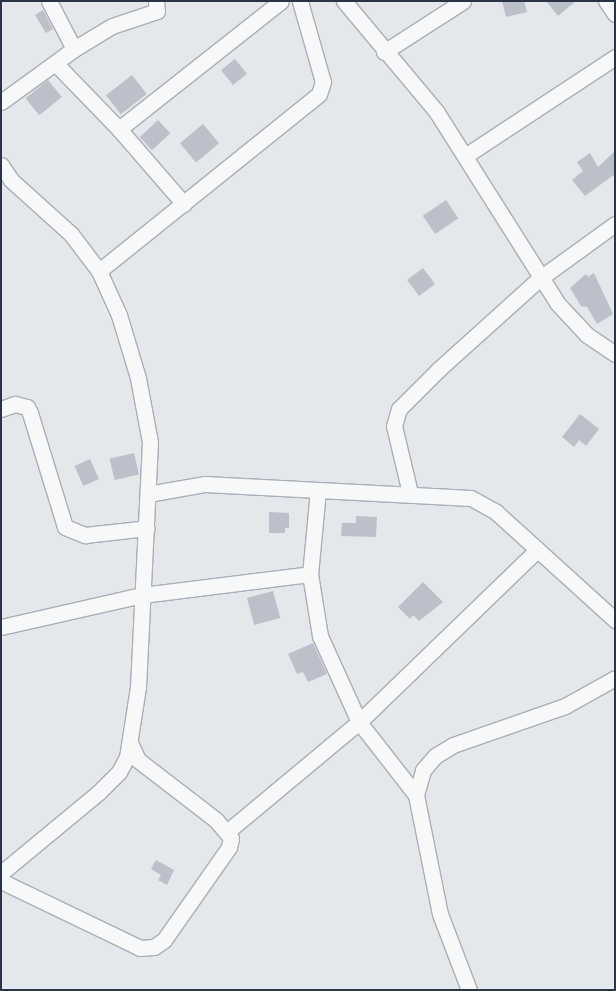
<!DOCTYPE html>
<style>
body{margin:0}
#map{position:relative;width:616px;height:991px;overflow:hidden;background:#e4e7ec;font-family:"Open Sans",sans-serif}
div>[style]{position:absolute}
.building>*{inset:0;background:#bbc0ca;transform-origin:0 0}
.roads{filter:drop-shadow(1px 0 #a9aeb7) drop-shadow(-1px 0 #a9aeb7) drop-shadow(0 1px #a9aeb7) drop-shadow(0 -1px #a9aeb7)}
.minor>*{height:15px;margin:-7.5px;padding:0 7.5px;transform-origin:7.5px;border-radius:7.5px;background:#f7f8fa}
span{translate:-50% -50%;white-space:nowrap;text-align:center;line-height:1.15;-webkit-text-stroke:4px #f4f6f9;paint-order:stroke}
.frame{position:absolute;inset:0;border:2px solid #2b3445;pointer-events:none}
</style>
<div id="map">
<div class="building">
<i style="clip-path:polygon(502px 1px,524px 1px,527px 12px,506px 17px)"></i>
<i style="clip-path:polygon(546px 1px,576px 1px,558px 16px)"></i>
<i style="clip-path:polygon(43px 10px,53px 29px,46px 33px,35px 15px)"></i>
<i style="left:235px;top:59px;width:19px;height:18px;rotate:51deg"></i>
<i style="left:132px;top:75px;width:24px;height:33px;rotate:52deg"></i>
<i style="left:48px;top:80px;width:22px;height:29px;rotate:51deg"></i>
<i style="left:158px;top:120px;width:18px;height:25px;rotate:47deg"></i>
<i style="left:203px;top:124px;width:25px;height:30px;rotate:50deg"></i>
<i style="clip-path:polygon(615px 151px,615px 174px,585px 196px,572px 180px,583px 171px,577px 162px,590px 153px,598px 167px)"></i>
<i style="left:446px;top:200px;width:22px;height:28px;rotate:56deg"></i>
<i style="left:423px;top:268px;width:20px;height:20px;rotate:53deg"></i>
<i style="clip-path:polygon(594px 273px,613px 314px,597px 324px,587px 307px,581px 306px,570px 288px,586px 274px,588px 277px)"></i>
<i style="clip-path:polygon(580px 414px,599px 429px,586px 446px,579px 440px,574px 447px,562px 437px)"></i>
<i style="left:134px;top:453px;width:22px;height:25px;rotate:77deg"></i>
<i style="left:90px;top:459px;width:22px;height:17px;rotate:66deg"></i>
<i style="clip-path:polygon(269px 512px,289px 513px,289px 528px,285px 528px,285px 533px,269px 533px)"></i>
<i style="clip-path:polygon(356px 516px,377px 517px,376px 537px,341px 536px,342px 523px,356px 523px)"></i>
<i style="clip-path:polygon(423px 582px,443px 602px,419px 621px,413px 615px,410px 619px,398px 607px)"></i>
<i style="left:273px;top:591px;width:28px;height:27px;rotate:75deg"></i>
<i style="clip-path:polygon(313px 643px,327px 674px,308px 682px,303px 672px,297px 674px,288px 654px)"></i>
<i style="clip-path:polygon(156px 860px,174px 870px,167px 885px,158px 880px,161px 875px,151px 869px)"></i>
</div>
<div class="roads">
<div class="minor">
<i style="left:49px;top:1px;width:54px;rotate:62.5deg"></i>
<i style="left:344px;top:1px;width:143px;rotate:50.1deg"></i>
<i style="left:436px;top:111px;width:228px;rotate:57.7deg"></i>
<i style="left:558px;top:304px;width:42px;rotate:46.9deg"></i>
<i style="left:587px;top:335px;width:34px;rotate:34deg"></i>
<i style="left:606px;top:1px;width:16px;rotate:55deg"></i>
<i style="left:384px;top:52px;width:94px;rotate:-32.8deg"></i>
<i style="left:56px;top:64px;width:91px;rotate:45.9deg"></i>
<i style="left:119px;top:129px;width:99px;rotate:49.1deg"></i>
<i style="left:1px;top:102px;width:90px;rotate:-36deg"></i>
<i style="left:74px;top:49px;width:44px;rotate:-31.2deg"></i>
<i style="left:112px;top:26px;width:47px;rotate:-18.4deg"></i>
<i style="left:157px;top:11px;width:10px;rotate:-96deg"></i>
<i style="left:119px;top:129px;width:206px;rotate:-38.3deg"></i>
<i style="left:465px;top:156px;width:180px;rotate:-33.4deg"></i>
<i style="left:1px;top:165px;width:18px;rotate:56deg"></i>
<i style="left:11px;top:180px;width:81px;rotate:42deg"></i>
<i style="left:71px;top:234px;width:46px;rotate:52.9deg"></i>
<i style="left:99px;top:271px;width:48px;rotate:65.6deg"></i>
<i style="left:119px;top:315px;width:66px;rotate:73.2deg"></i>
<i style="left:138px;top:378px;width:65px;rotate:79.4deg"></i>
<i style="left:150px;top:442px;width:245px;rotate:92.8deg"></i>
<i style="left:138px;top:687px;width:71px;rotate:98.9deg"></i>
<i style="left:127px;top:757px;width:17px;rotate:118deg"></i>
<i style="left:119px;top:772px;width:28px;rotate:135deg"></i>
<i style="left:99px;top:792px;width:127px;rotate:140.4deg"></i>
<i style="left:99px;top:271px;width:282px;rotate:-38.8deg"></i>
<i style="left:319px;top:94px;width:13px;rotate:-72deg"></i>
<i style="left:323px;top:82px;width:84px;rotate:-105.9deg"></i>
<i style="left:1px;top:409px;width:15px;rotate:-20deg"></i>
<i style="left:15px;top:404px;width:12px;rotate:14deg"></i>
<i style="left:27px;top:407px;width:7px;rotate:63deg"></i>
<i style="left:30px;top:413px;width:119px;rotate:72.9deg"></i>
<i style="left:65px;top:527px;width:22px;rotate:22deg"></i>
<i style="left:85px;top:535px;width:62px;rotate:-6.4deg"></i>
<i style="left:318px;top:490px;width:84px;rotate:95.4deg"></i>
<i style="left:310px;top:574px;width:63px;rotate:80.8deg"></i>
<i style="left:320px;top:636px;width:94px;rotate:65.6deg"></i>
<i style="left:359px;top:722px;width:93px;rotate:52deg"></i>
<i style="left:416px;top:795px;width:121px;rotate:78.6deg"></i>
<i style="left:440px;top:914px;width:81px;rotate:69.1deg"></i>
<i style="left:410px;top:493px;width:69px;rotate:-103.4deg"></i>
<i style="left:394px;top:426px;width:18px;rotate:-74deg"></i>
<i style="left:399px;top:409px;width:57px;rotate:-45deg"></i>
<i style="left:439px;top:369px;width:135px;rotate:-42deg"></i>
<i style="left:539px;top:279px;width:94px;rotate:-35.9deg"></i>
<i style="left:148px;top:494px;width:58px;rotate:-10deg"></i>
<i style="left:205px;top:484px;width:266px;rotate:3deg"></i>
<i style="left:471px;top:498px;width:29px;rotate:29deg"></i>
<i style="left:496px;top:512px;width:161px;rotate:42.2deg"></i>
<i style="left:1px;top:627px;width:145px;rotate:-12.8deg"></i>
<i style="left:142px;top:595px;width:169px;rotate:-7.1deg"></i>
<i style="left:416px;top:795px;width:26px;rotate:-74deg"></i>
<i style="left:423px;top:770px;width:18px;rotate:-49deg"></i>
<i style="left:435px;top:756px;width:21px;rotate:-31deg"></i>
<i style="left:453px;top:745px;width:119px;rotate:-19.2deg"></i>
<i style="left:565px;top:706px;width:57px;rotate:-29.2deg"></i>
<i style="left:228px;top:831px;width:170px;rotate:-39.8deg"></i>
<i style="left:359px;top:722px;width:248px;rotate:-44deg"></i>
<i style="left:1px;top:881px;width:154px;rotate:25.7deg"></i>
<i style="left:140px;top:948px;width:14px;rotate:-4deg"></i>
<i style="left:154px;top:947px;width:12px;rotate:-35deg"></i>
<i style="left:164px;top:940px;width:113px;rotate:-55deg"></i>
<i style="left:229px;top:847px;width:9px;rotate:-77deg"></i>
<i style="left:231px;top:838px;width:23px;rotate:-130deg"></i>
<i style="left:216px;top:820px;width:98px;rotate:-142.4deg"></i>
<i style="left:138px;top:760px;width:19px;rotate:-115deg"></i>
</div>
</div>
<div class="frame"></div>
</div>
